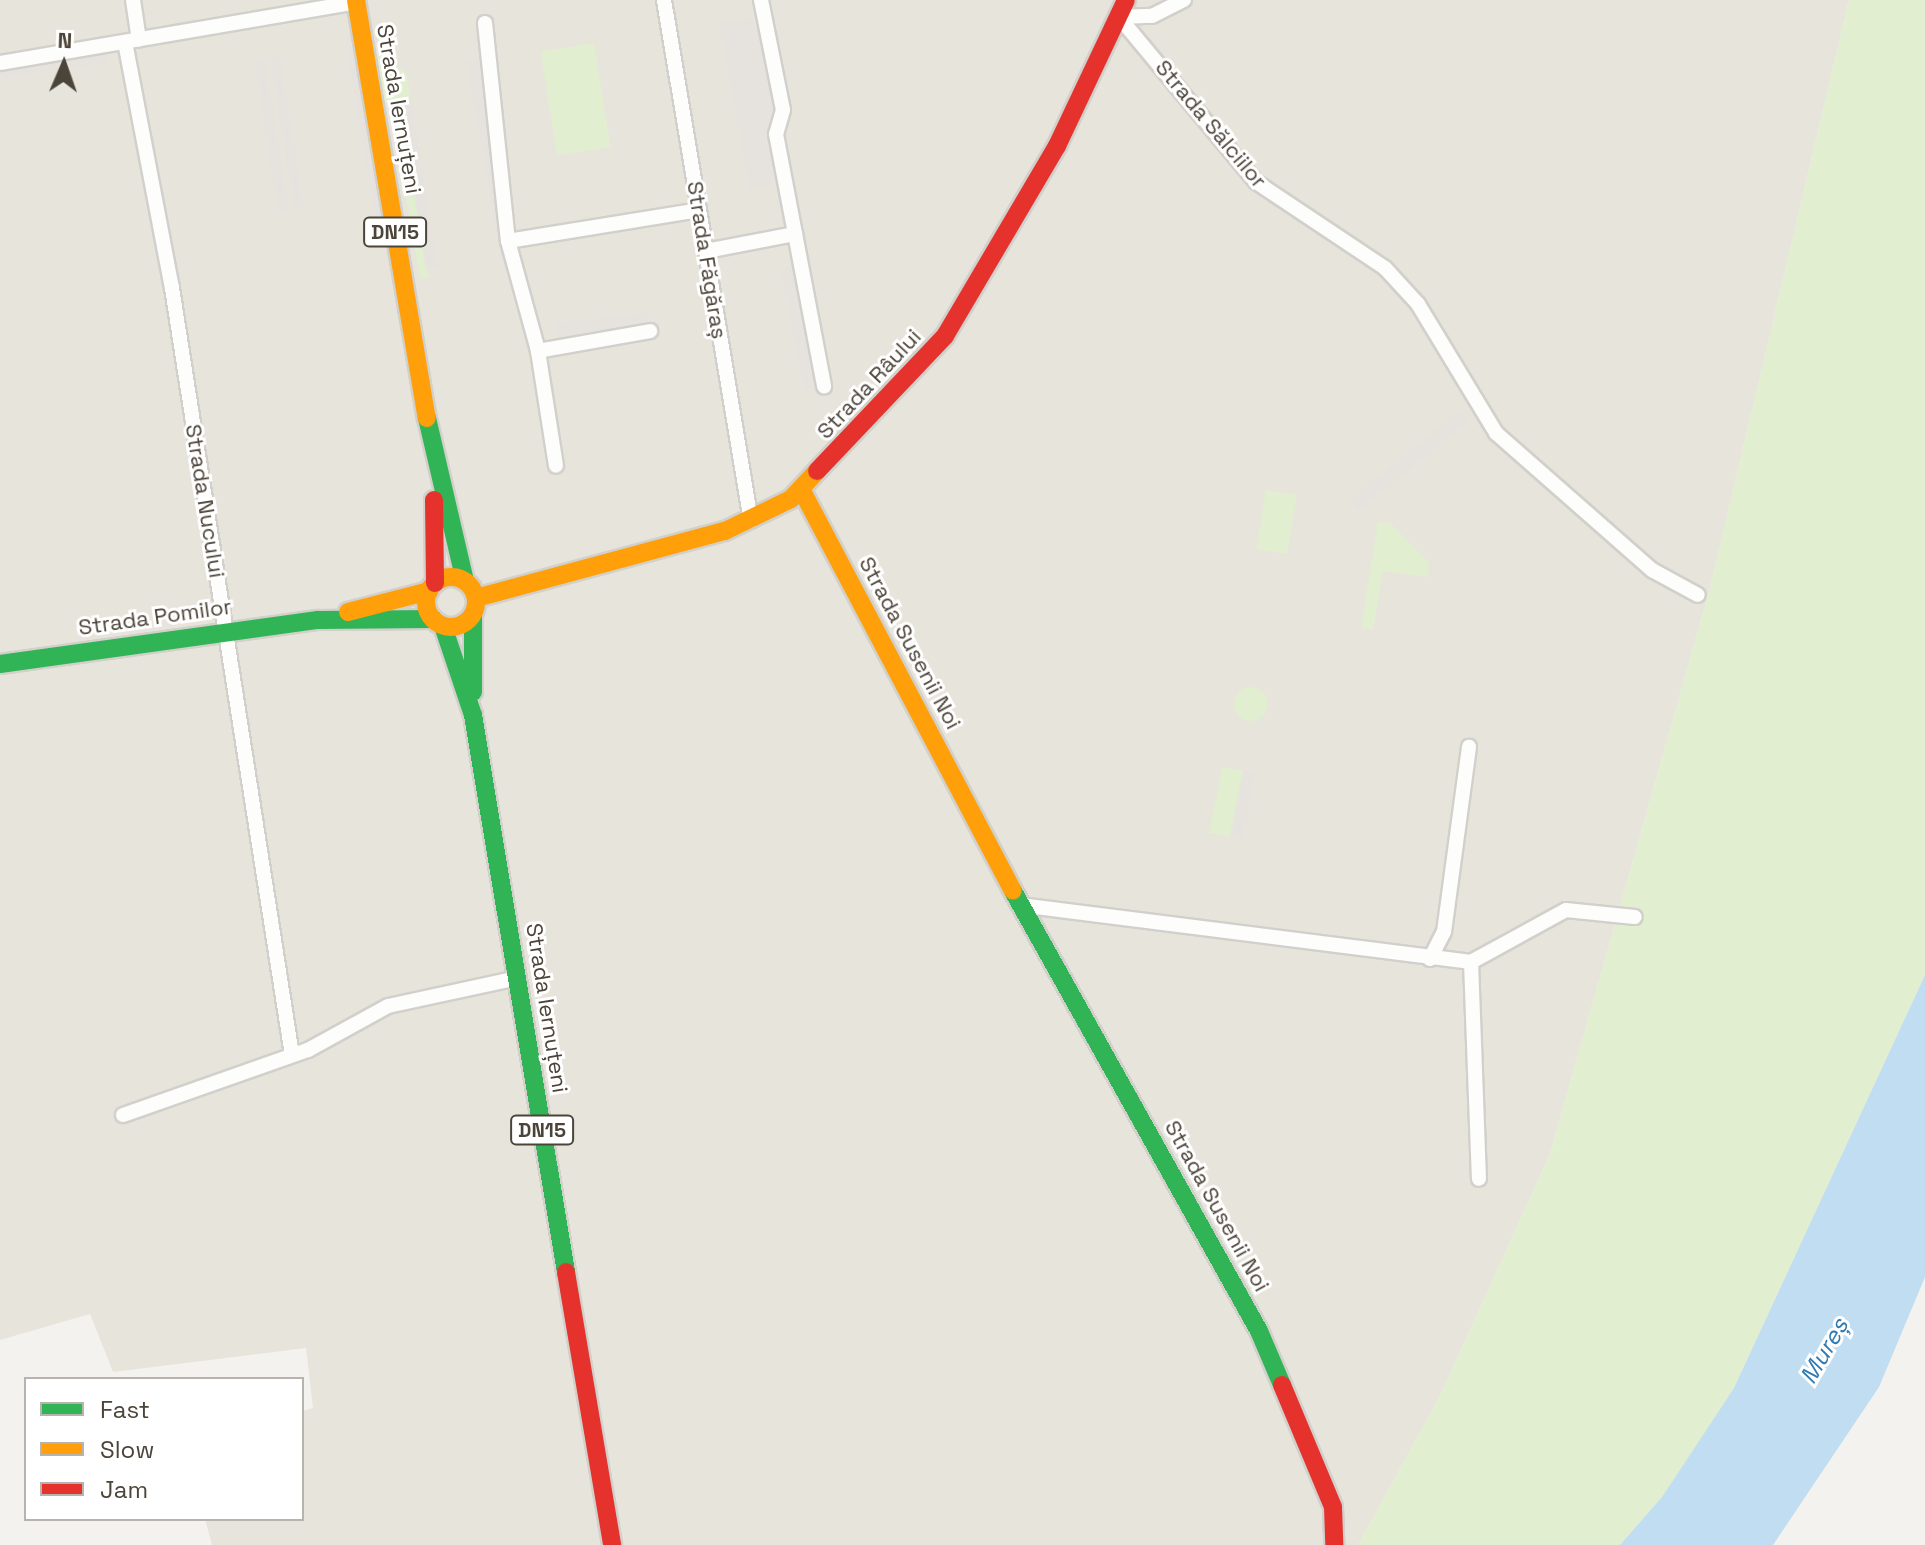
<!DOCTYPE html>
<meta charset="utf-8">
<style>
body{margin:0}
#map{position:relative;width:1925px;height:1545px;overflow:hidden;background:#f4f2ee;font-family:"Space Grotesk",sans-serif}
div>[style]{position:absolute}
.residential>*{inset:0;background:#e7e4dc}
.green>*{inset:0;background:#e1eecf;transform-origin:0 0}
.round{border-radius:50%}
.parking>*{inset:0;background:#e6e3df;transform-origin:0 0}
.water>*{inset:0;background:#c0ddf1}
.roads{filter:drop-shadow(2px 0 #d2d0cb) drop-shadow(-2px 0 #d2d0cb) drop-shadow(0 2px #d2d0cb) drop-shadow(0 -2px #d2d0cb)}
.street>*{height:14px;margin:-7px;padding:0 7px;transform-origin:7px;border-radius:7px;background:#fdfdfc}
.fast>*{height:18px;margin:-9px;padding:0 9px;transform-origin:9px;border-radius:9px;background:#30b455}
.slow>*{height:18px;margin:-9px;padding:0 9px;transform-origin:9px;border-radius:9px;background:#ff9f0a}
.slow>.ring{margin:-9px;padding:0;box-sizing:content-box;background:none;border:18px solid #ff9f0a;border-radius:50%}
.jam>*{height:18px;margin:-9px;padding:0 9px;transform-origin:9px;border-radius:9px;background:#e5322d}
span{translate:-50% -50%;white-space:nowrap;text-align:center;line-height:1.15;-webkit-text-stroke:6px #fff;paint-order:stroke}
.shield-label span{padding:2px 6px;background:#fff;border:2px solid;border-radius:6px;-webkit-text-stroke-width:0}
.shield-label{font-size:20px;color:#4b4439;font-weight:700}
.street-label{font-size:22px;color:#4b4439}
.water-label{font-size:24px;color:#2e7ab2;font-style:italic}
.legend{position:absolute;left:24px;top:1377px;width:280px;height:144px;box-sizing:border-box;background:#fff;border:2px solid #b7b4b0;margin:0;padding:10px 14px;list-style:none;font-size:24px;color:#4b4439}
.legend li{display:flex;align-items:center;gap:16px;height:40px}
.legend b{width:40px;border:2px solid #b7b4b0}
.north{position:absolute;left:24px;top:24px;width:80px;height:80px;-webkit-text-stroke:6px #fff;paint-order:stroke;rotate:2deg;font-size:22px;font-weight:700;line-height:32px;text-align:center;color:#4b4439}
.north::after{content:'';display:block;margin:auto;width:28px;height:36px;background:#4b4439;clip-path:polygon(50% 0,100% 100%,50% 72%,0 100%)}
</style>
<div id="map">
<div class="residential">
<i style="clip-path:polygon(0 0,1849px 0,1710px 588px,1550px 1154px,1439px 1398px,1358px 1545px,212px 1545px,205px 1519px,302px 1519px,302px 1411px,313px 1408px,306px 1348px,113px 1372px,90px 1314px,0 1340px)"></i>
</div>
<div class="green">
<i style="clip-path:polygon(1849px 0,1925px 0,1925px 975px,1734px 1388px,1662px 1497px,1620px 1545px,1358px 1545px,1439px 1398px,1550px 1154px,1710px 588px)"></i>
<i style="clip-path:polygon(363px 41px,407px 74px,411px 98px,399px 101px,429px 278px,420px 279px,390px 102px,374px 105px)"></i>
<i style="left:594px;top:43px;width:105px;height:54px;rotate:81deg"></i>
<i style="left:1266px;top:490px;width:31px;height:60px;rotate:9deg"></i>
<i style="clip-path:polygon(1378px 522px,1390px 523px,1429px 563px,1427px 577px,1383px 571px,1373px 630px,1361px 628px)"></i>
<i class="round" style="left:1234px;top:687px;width:34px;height:34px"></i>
<i style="left:1222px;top:767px;width:21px;height:67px;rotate:11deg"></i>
</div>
<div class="parking">
<i style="clip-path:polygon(763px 15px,783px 110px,776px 134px,784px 182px,749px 189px,719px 23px)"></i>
<i style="left:354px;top:34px;width:196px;height:10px;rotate:80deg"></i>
<i style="left:106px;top:50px;width:12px;height:108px;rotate:81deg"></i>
<i style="left:280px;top:56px;width:153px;height:10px;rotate:81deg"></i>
<i style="left:265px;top:59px;width:153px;height:11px;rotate:81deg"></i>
<i style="left:484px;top:59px;width:207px;height:18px;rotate:80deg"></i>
<i style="left:411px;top:98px;width:172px;height:12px;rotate:81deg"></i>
<i style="left:801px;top:265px;width:123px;height:21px;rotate:79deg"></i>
<i style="left:648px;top:313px;width:18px;height:93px;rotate:84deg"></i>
<i style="left:1459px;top:412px;width:13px;height:140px;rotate:51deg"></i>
<i style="left:1244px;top:771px;width:11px;height:66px;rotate:10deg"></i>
</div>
<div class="water">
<i style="clip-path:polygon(1925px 975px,1925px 1277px,1879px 1387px,1773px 1545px,1620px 1545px,1662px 1497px,1734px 1388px)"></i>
</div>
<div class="roads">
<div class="street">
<i style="left:133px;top:0;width:40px;rotate:81.5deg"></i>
<i style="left:664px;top:0;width:528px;rotate:80.52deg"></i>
<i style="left:761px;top:0;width:112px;rotate:78.7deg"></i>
<i style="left:783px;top:110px;width:25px;rotate:106deg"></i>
<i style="left:776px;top:134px;width:257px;rotate:79.2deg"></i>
<i style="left:1119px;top:17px;width:214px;rotate:50.3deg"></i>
<i style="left:1256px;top:182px;width:155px;rotate:33.7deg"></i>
<i style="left:1385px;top:268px;width:49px;rotate:47.5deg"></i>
<i style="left:1418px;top:304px;width:151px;rotate:58.8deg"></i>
<i style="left:1496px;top:433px;width:208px;rotate:41.3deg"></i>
<i style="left:1652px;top:570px;width:52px;rotate:28.5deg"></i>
<i style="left:1119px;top:17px;width:33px;rotate:-2deg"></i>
<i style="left:1152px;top:16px;width:36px;rotate:-27deg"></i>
<i style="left:485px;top:23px;width:219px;rotate:84deg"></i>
<i style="left:508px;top:241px;width:114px;rotate:74.7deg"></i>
<i style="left:538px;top:351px;width:116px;rotate:81.1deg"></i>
<i style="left:125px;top:42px;width:250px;rotate:79.2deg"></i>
<i style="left:172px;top:288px;width:776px;rotate:81.11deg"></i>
<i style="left:0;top:63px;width:361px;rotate:-9.7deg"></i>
<i style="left:508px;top:241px;width:193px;rotate:-9.2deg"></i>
<i style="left:706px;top:251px;width:91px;rotate:-10.8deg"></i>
<i style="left:538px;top:351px;width:114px;rotate:-10.1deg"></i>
<i style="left:1020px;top:905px;width:455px;rotate:7.2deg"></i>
<i style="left:1471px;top:962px;width:108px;rotate:-28.7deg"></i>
<i style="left:1566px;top:910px;width:69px;rotate:5.8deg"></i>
<i style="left:1430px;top:959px;width:30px;rotate:-63deg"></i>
<i style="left:1444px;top:932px;width:187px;rotate:-82.3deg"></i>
<i style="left:1471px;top:962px;width:217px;rotate:87.9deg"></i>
<i style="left:123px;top:1115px;width:196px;rotate:-19.4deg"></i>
<i style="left:308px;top:1050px;width:91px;rotate:-28.8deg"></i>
<i style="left:388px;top:1006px;width:132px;rotate:-12.2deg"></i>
</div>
<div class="fast">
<i style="left:427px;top:418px;width:167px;rotate:76.9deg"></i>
<i style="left:473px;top:615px;width:77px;rotate:90deg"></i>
<i style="left:443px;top:626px;width:94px;rotate:71.4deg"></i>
<i style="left:473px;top:715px;width:565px;rotate:80.52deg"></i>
<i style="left:0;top:664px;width:321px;rotate:-7.9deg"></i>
<i style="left:318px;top:620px;width:115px;rotate:-0.5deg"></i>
<i style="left:1013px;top:891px;width:504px;rotate:60.79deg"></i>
<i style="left:1259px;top:1331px;width:59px;rotate:66.9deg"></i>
</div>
<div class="slow">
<i style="left:356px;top:0;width:424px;rotate:80.4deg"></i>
<i style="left:801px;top:489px;width:454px;rotate:62.2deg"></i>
<i class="ring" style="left:426px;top:577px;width:32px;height:32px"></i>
<i style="left:476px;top:598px;width:258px;rotate:-15.1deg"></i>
<i style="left:725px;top:531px;width:73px;rotate:-25.9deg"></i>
<i style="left:791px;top:499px;width:38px;rotate:-47deg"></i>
<i style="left:348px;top:612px;width:84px;rotate:-14.5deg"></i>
</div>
<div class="jam">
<i style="left:817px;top:471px;width:186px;rotate:-46.5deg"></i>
<i style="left:945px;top:336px;width:221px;rotate:-59.5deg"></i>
<i style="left:1057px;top:146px;width:161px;rotate:-64.7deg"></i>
<i style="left:434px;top:500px;width:83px;rotate:89.3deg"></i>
<i style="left:566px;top:1272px;width:277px;rotate:80.4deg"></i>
<i style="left:1282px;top:1385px;width:132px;rotate:67.3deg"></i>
<i style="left:1333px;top:1507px;width:38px;rotate:88deg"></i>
</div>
</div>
<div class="shield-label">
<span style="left:395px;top:232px">DN15</span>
<span style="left:542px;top:1130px">DN15</span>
</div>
<div class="street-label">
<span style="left:399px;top:109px;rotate:80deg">Strada Iernuțeni</span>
<span style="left:1211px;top:124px;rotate:50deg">Strada Sălciilor</span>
<span style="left:707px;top:260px;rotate:81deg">Strada Făgăraș</span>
<span style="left:869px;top:384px;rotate:-47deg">Strada Râului</span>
<span style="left:205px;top:501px;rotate:81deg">Strada Nucului</span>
<span style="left:155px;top:617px;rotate:-8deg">Strada Pomilor</span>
<span style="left:910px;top:643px;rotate:62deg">Strada Susenii Noi</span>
<span style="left:547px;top:1008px;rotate:81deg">Strada Iernuțeni</span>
<span style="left:1217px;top:1206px;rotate:61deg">Strada Susenii Noi</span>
</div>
<div class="water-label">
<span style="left:1824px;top:1351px;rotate:-60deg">Mureș</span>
</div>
<ul class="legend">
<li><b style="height:10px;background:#30b455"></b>Fast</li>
<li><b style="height:10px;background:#ff9f0a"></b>Slow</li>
<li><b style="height:10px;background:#e5322d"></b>Jam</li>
</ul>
<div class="north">N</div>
</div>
